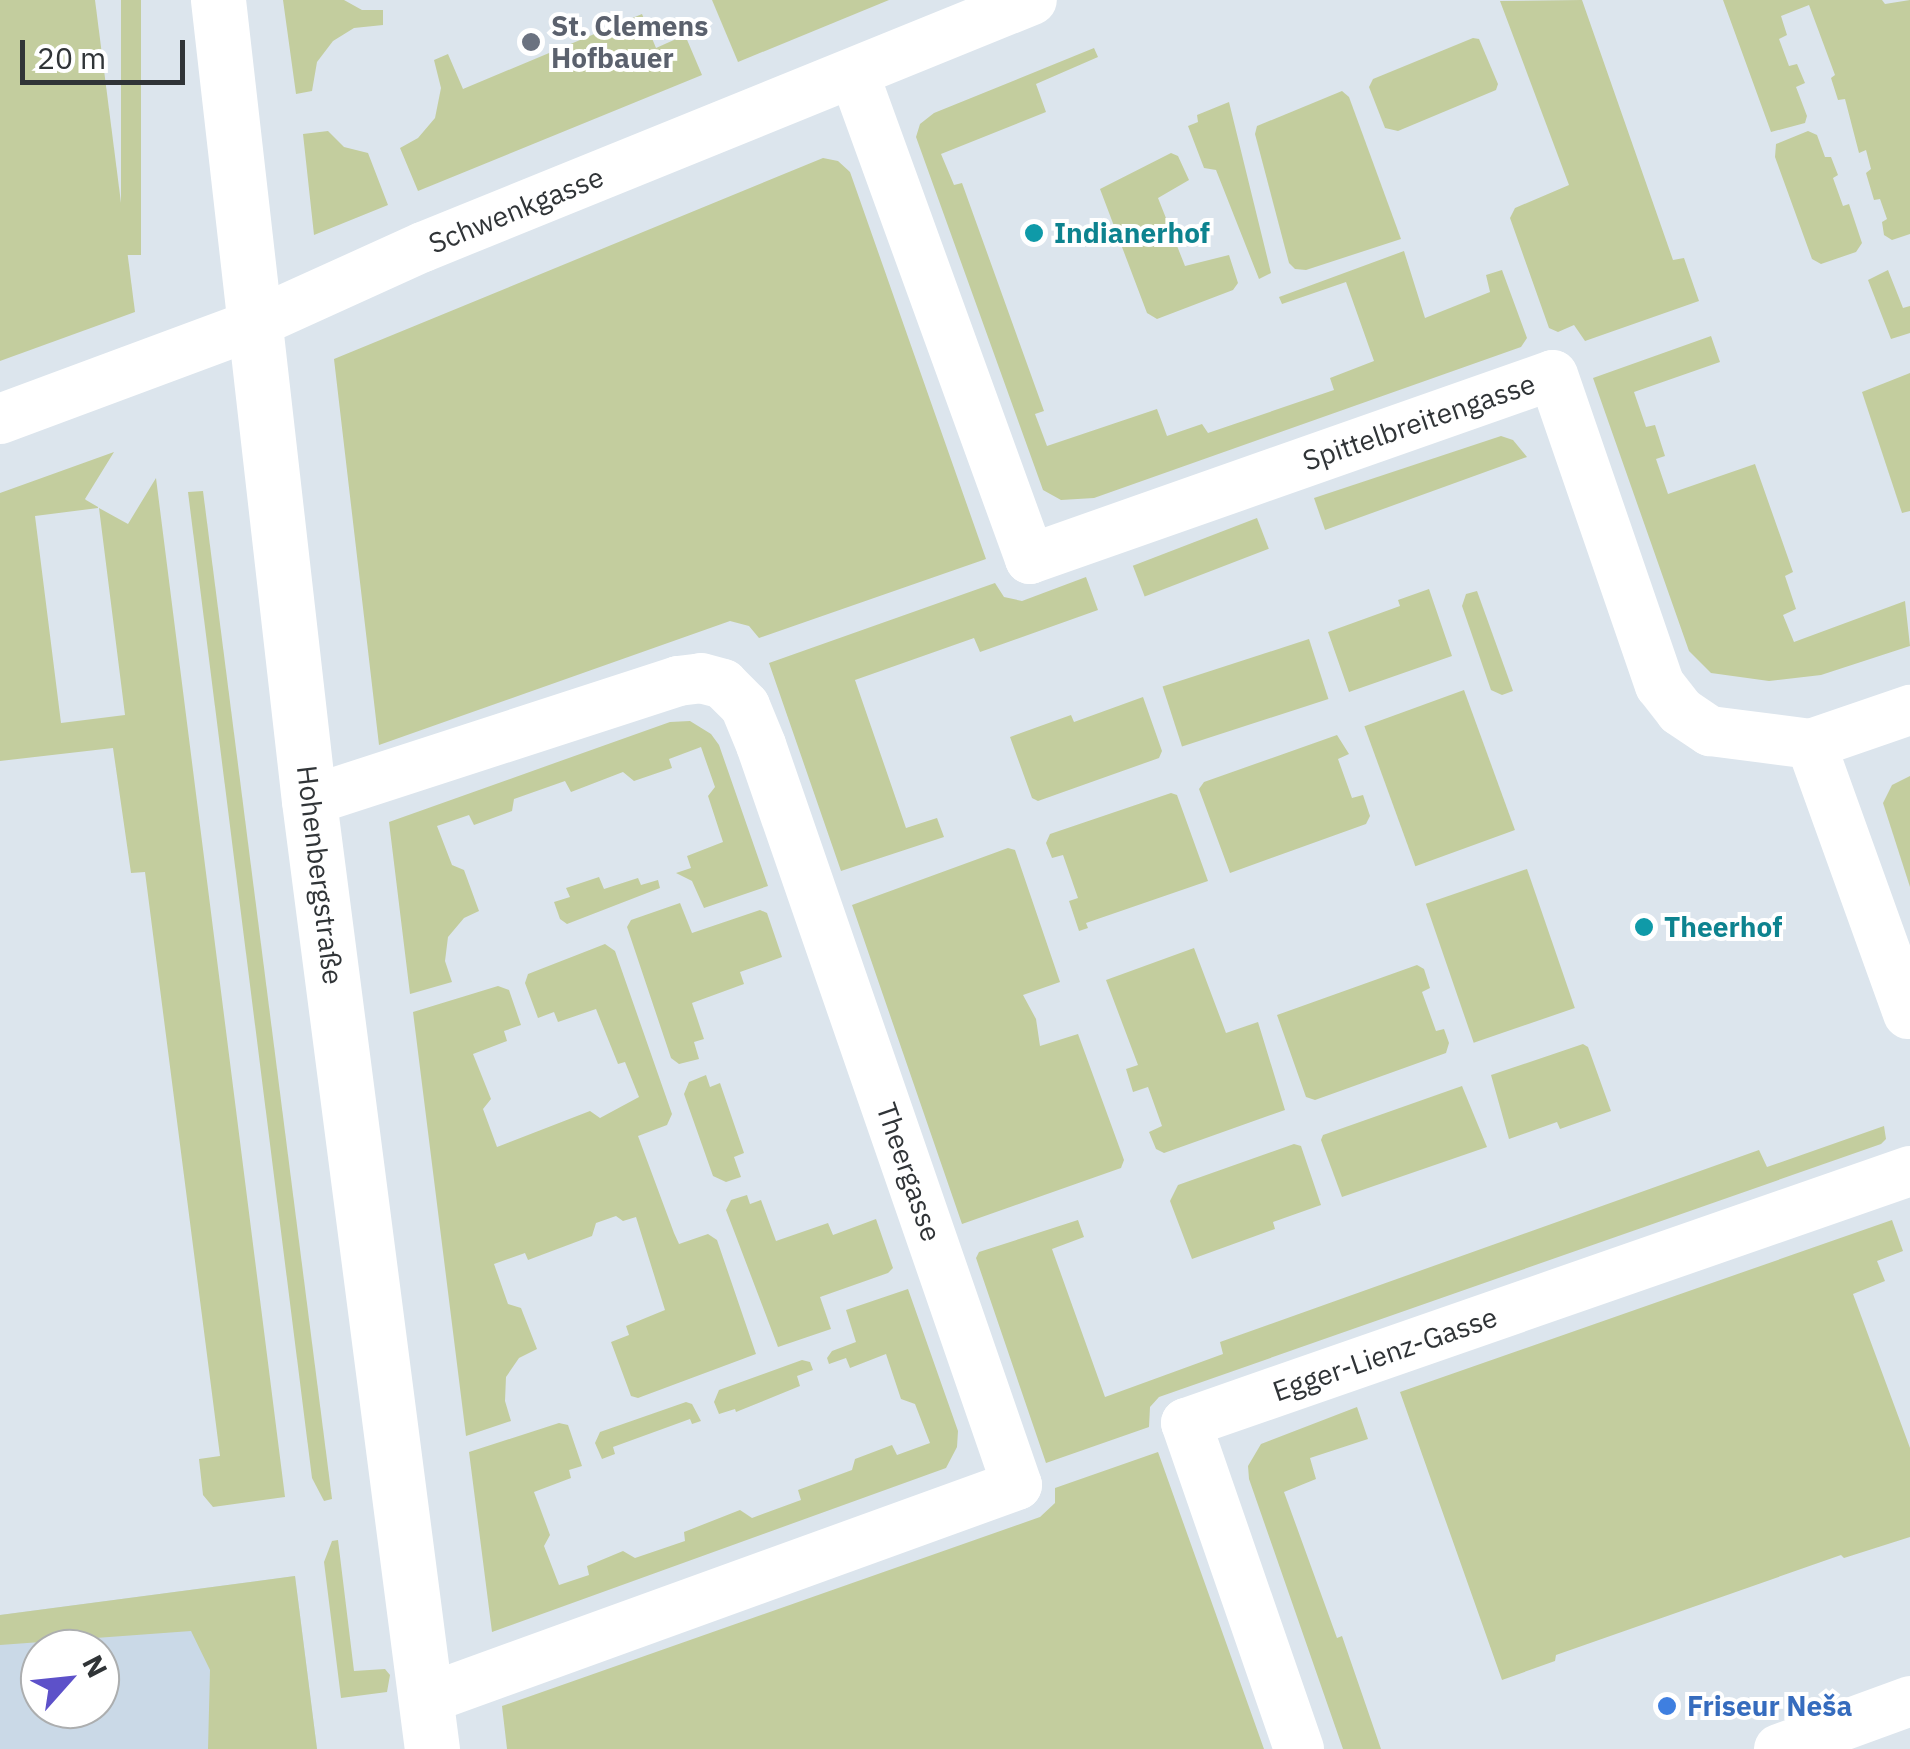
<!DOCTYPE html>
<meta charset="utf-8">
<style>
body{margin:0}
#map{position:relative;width:1910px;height:1749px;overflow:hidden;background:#dce5ed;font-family:"IBM Plex Sans",sans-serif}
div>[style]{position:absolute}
.built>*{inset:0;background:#cad9e7}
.green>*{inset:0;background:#c3cd9e;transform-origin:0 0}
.street>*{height:50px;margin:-25px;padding:0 25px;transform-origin:25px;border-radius:25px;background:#fff}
.secondary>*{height:55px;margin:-27.5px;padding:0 27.5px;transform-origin:27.5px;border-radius:27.5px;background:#fff}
.dots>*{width:28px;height:28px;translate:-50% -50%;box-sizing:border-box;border:5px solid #fff;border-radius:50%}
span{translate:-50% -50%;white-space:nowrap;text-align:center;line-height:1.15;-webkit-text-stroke:8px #fff;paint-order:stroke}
.worship-label{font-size:28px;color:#5b616d;font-weight:700}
.left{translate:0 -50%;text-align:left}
.street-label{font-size:28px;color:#303437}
.culture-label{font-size:28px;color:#0d838f;font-weight:700}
.shop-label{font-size:28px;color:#366cbe;font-weight:700}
.north{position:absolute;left:20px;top:1629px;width:100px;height:100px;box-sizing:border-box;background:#fff;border:2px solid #acaeaf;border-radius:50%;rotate:63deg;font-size:28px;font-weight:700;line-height:40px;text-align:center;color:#303437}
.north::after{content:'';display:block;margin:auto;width:35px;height:45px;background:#5d51c9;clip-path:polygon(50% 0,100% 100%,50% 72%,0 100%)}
.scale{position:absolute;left:20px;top:40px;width:165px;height:45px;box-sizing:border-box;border:5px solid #303437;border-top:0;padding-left:12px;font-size:30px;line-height:35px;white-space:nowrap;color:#303437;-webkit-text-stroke:8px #fff;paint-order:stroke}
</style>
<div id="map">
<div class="built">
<i style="clip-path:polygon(evenodd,295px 1576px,317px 1749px,0 1749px,0 1615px,295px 1576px,40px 1649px,100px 1649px,100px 1709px,40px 1709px,40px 1649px)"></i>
</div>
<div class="green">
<i style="clip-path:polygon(0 0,95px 0,135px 312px,0 361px)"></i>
<i style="left:121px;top:0;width:20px;height:255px"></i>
<i style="clip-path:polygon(283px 0,344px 0,362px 10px,383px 10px,383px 25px,354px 28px,333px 41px,317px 62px,312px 91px,296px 94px)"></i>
<i style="clip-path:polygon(712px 0,889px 0,738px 62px)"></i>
<i style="clip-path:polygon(1582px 0,1673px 260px,1684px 258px,1699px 301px,1585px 341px,1574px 325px,1558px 332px,1549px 328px,1510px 218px,1515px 208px,1569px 185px,1500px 1px)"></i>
<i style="clip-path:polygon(1723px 0,1882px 0,1885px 4px,1910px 0,1910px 234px,1892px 240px,1884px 235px,1882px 222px,1887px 219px,1880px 199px,1874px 200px,1866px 173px,1871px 169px,1866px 150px,1859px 153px,1845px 99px,1838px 100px,1831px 78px,1835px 75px,1809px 5px,1781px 16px,1787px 35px,1779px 39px,1789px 66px,1797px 64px,1805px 83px,1796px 87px,1807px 116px,1805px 123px,1771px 132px)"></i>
<i style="clip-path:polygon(642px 14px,656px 48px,685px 35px,702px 75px,418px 191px,400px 148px,418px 138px,435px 118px,441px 88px,434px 60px,448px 54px,463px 89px)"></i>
<i style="clip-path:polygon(1473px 38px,1479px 39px,1498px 84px,1496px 90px,1398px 131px,1385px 128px,1369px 87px,1373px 79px)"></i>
<i style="clip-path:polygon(1094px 48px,1098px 57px,1036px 84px,1046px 112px,941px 154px,954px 185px,962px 183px,1044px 411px,1035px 414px,1047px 446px,1157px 409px,1167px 436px,1202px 424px,1208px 433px,1334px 390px,1330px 378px,1374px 361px,1346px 282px,1282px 304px,1279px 297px,1404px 251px,1425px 318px,1490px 292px,1486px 275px,1502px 270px,1527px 338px,1521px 347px,1094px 498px,1061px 500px,1043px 490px,916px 137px,920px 124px,934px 113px)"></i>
<i style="clip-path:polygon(1342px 91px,1349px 97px,1401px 239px,1306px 270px,1295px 269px,1289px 263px,1255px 134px,1257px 126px)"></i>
<i style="clip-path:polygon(1229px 102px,1271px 273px,1259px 279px,1216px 170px,1204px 168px,1188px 126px,1198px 122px,1197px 115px)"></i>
<i style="clip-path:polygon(328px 131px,344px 147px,368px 153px,388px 205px,314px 235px,303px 134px)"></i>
<i style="clip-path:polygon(1808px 131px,1817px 135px,1825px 157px,1831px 157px,1838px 175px,1833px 178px,1843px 206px,1849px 204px,1862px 243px,1856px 252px,1821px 264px,1812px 259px,1775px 157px,1776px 144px)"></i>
<i style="clip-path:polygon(1171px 153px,1178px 156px,1189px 180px,1158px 198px,1185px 266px,1229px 255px,1238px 283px,1233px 290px,1157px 319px,1147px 313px,1100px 189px)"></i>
<i style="clip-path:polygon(823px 158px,838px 161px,850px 172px,986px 559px,759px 638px,749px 626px,730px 621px,379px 745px,334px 359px)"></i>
<i style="clip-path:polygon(1888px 270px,1903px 308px,1910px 306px,1910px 333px,1891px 339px,1868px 280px)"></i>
<i style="clip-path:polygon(1711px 336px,1720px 362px,1634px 392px,1646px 427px,1655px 425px,1665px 456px,1656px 459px,1668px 494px,1755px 464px,1793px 572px,1785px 576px,1796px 609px,1783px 615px,1794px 642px,1905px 601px,1910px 646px,1821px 675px,1769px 681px,1711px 673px,1689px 651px,1593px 378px)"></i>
<i style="clip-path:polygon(1910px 373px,1910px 511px,1902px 513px,1862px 392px)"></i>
<i style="clip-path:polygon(1501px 436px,1513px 440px,1527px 457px,1325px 530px,1314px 498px)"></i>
<i style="clip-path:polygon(114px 452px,85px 499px,86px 500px,98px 507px,98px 508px,35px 516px,61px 723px,125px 715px,99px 508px,128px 524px,156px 478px,285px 1497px,213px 1507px,203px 1495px,199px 1459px,220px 1456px,145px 872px,131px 873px,113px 748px,0 761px,0 493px)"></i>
<i style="clip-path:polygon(203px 491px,332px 1499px,324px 1501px,312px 1478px,188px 492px)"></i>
<i style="left:1257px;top:518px;width:33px;height:133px;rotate:69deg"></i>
<i style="clip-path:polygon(1086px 577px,1098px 610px,980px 652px,974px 638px,855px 680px,906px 828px,937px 818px,944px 837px,841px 871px,769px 663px,995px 583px,1004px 597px,1022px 601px)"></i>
<i style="clip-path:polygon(1429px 589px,1452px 656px,1349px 692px,1328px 632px,1400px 606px,1398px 600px)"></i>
<i style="clip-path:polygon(1477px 591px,1513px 691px,1502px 695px,1491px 690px,1462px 606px,1466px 594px)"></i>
<i style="left:1309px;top:639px;width:63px;height:154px;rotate:72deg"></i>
<i style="left:1464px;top:690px;width:149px;height:106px;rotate:70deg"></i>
<i style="clip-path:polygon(1143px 697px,1162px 751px,1159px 758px,1038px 801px,1032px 798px,1010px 737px,1071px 715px,1074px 722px)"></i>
<i style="clip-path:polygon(690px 721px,711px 734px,719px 745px,768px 886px,704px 908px,692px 881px,676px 873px,691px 868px,687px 856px,723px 842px,708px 796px,715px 787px,701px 747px,669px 759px,672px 768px,634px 781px,623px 772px,571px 792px,565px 781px,514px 799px,512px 811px,474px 825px,469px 815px,437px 826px,452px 865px,464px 870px,479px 911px,464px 918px,448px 937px,445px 961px,452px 982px,410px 994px,389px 822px,670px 722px)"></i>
<i style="clip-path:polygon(1337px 735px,1349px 754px,1338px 759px,1352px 798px,1363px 795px,1370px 816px,1366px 824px,1230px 873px,1199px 789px,1204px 782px)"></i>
<i style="clip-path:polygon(1910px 776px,1910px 887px,1883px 803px,1892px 785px)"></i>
<i style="clip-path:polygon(1171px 793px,1177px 795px,1208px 881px,1086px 923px,1088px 928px,1079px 931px,1069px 901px,1078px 898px,1063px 855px,1052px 858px,1046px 843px,1050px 834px)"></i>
<i style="clip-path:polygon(1008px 848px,1015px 850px,1060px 982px,1023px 995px,1036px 1019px,1040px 1046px,1078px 1034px,1124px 1160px,1121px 1168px,962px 1224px,852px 905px)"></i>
<i style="left:1527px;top:869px;width:147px;height:107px;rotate:71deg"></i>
<i style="clip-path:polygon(599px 877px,604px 889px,638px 878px,641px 885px,658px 880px,660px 888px,567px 924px,560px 919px,554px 902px,570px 897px,566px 888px)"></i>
<i style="clip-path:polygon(680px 903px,692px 933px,760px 910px,767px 913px,782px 957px,740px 972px,744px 984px,692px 1003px,704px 1039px,694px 1042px,699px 1059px,679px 1064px,671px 1058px,627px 927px,631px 920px)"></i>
<i style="clip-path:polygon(605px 944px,615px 951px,672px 1114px,667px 1125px,638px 1136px,674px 1233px,679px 1244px,708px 1234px,717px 1240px,756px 1354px,638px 1398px,631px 1396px,611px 1342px,629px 1335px,626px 1326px,665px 1310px,636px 1217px,623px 1221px,616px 1216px,596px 1223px,592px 1236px,528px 1260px,525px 1253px,494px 1264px,508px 1304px,521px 1308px,537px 1349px,519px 1358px,506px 1377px,505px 1401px,511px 1421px,466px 1436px,413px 1012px,498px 986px,509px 990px,521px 1025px,504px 1031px,507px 1041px,473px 1054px,491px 1099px,483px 1109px,497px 1147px,590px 1111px,600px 1118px,639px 1097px,625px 1062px,618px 1064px,596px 1009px,558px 1022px,554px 1012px,538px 1018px,525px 983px,528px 974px)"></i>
<i style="clip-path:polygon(1194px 948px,1226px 1033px,1258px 1022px,1285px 1110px,1164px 1153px,1156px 1149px,1149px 1132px,1162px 1126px,1148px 1087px,1133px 1092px,1126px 1069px,1138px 1065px,1106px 980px)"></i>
<i style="clip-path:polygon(1417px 965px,1424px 969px,1430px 988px,1422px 992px,1436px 1031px,1444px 1029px,1449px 1043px,1446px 1053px,1315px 1100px,1306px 1097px,1277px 1015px)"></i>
<i style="clip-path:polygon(1583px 1044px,1588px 1047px,1611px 1111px,1560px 1129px,1557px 1122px,1509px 1139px,1491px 1075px)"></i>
<i style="clip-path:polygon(706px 1075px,710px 1087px,720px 1083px,744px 1153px,734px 1157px,741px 1177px,726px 1182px,713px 1176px,684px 1094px,689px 1082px)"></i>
<i style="clip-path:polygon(1462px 1086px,1487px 1147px,1342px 1197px,1321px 1140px,1323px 1135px)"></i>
<i style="clip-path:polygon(1884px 1126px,1886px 1139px,1881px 1144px,1159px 1397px,1150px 1407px,1149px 1427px,1046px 1463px,976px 1258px,979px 1252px,1078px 1220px,1084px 1237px,1052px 1249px,1105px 1397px,1223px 1354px,1220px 1342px,1759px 1150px,1767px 1167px)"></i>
<i style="clip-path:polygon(1294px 1144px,1301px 1146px,1321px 1205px,1273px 1222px,1275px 1229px,1192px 1259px,1170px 1201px,1178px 1185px)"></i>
<i style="clip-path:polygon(747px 1195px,750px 1204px,761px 1200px,776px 1241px,828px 1223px,833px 1235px,876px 1219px,893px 1268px,888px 1273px,820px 1297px,831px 1329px,778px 1347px,726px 1210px,731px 1200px)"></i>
<i style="clip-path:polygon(1892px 1220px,1903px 1251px,1877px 1261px,1885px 1281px,1853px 1294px,1910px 1448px,1910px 1537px,1844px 1558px,1841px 1555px,1556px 1655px,1555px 1661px,1502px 1680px,1400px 1392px)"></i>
<i style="clip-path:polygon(908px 1289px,958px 1431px,957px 1447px,946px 1468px,492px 1632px,469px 1452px,559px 1423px,568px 1425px,582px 1466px,569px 1470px,571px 1478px,534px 1492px,550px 1535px,544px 1546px,559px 1585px,589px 1575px,587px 1566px,623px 1551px,635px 1558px,685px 1541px,684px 1532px,740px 1510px,752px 1518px,801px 1500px,798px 1490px,852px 1470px,855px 1459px,892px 1445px,897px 1455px,930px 1443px,915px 1404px,901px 1399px,886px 1354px,850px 1368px,846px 1358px,829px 1364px,827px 1358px,832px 1351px,856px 1342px,846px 1310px)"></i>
<i style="clip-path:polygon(802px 1360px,810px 1362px,813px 1370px,797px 1376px,800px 1386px,736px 1412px,735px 1409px,719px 1414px,714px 1402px,719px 1390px)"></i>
<i style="clip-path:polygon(686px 1402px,692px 1404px,701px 1421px,692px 1424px,690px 1419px,613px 1447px,615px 1454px,602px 1459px,595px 1443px,600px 1432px)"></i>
<i style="clip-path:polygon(1357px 1407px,1368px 1439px,1310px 1458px,1316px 1479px,1284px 1492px,1337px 1638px,1342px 1636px,1381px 1749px,1343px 1749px,1249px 1479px,1248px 1466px,1261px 1444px)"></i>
<i style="clip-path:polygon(1158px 1452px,1264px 1749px,507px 1749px,502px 1706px,1040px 1517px,1055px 1503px,1055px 1488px)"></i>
<i style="clip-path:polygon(338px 1540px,354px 1671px,385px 1669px,390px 1675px,387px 1692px,341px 1698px,324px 1562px,332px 1541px)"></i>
<i style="clip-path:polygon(295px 1576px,317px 1749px,208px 1749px,210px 1670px,191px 1631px,0 1645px,0 1615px)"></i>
</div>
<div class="street">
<i style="left:854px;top:74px;width:516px;rotate:70.05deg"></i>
<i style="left:1030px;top:559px;width:554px;rotate:-19.38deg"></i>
<i style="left:1553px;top:375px;width:328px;rotate:71deg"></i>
<i style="left:1660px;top:685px;width:33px;rotate:52deg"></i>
<i style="left:1680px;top:711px;width:36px;rotate:34deg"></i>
<i style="left:1710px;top:731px;width:102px;rotate:7.3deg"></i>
<i style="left:1811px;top:744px;width:105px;rotate:-19deg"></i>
<i style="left:0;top:419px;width:258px;rotate:-20.4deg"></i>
<i style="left:242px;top:329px;width:199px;rotate:-24.4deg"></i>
<i style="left:423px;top:247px;width:657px;rotate:-22.08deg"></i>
<i style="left:1811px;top:744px;width:287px;rotate:70.2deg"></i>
<i style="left:309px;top:801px;width:388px;rotate:-18deg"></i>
<i style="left:678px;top:681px;width:23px;rotate:-7deg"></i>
<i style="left:701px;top:678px;width:23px;rotate:15deg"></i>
<i style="left:723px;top:684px;width:31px;rotate:45deg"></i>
<i style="left:745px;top:706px;width:42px;rotate:67.7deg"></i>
<i style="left:761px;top:745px;width:783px;rotate:70.92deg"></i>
<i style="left:1017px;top:1485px;width:629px;rotate:160.09deg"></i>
<i style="left:1299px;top:1749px;width:345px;rotate:-109.1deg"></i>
<i style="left:1186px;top:1423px;width:767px;rotate:-19.19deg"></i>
<i style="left:1779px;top:1749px;width:140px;rotate:-20.1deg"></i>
</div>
<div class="secondary">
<i style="left:218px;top:0;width:806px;rotate:83.52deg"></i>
<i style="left:309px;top:801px;width:956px;rotate:82.61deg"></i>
</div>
<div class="dots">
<i style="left:531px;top:42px;background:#6b7280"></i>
<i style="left:1034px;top:233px;background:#0f9aa8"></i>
<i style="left:1644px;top:927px;background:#0f9aa8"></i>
<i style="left:1667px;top:1706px;background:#3f7fe0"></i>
</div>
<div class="worship-label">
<span class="left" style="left:551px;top:42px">St. Clemens<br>Hofbauer</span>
</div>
<div class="street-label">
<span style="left:516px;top:210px;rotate:-22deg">Schwenkgasse</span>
<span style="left:1419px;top:422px;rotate:-19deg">Spittelbreitengasse</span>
<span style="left:320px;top:875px;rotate:83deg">Hohenbergstraße</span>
<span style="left:909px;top:1172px;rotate:71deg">Theergasse</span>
<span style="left:1385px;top:1354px;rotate:-19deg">Egger-Lienz-Gasse</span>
</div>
<div class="culture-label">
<span class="left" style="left:1054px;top:233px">Indianerhof</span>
<span class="left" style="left:1664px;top:927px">Theerhof</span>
</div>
<div class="shop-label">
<span class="left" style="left:1687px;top:1706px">Friseur Neša</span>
</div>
<div class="north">N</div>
<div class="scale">20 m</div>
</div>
